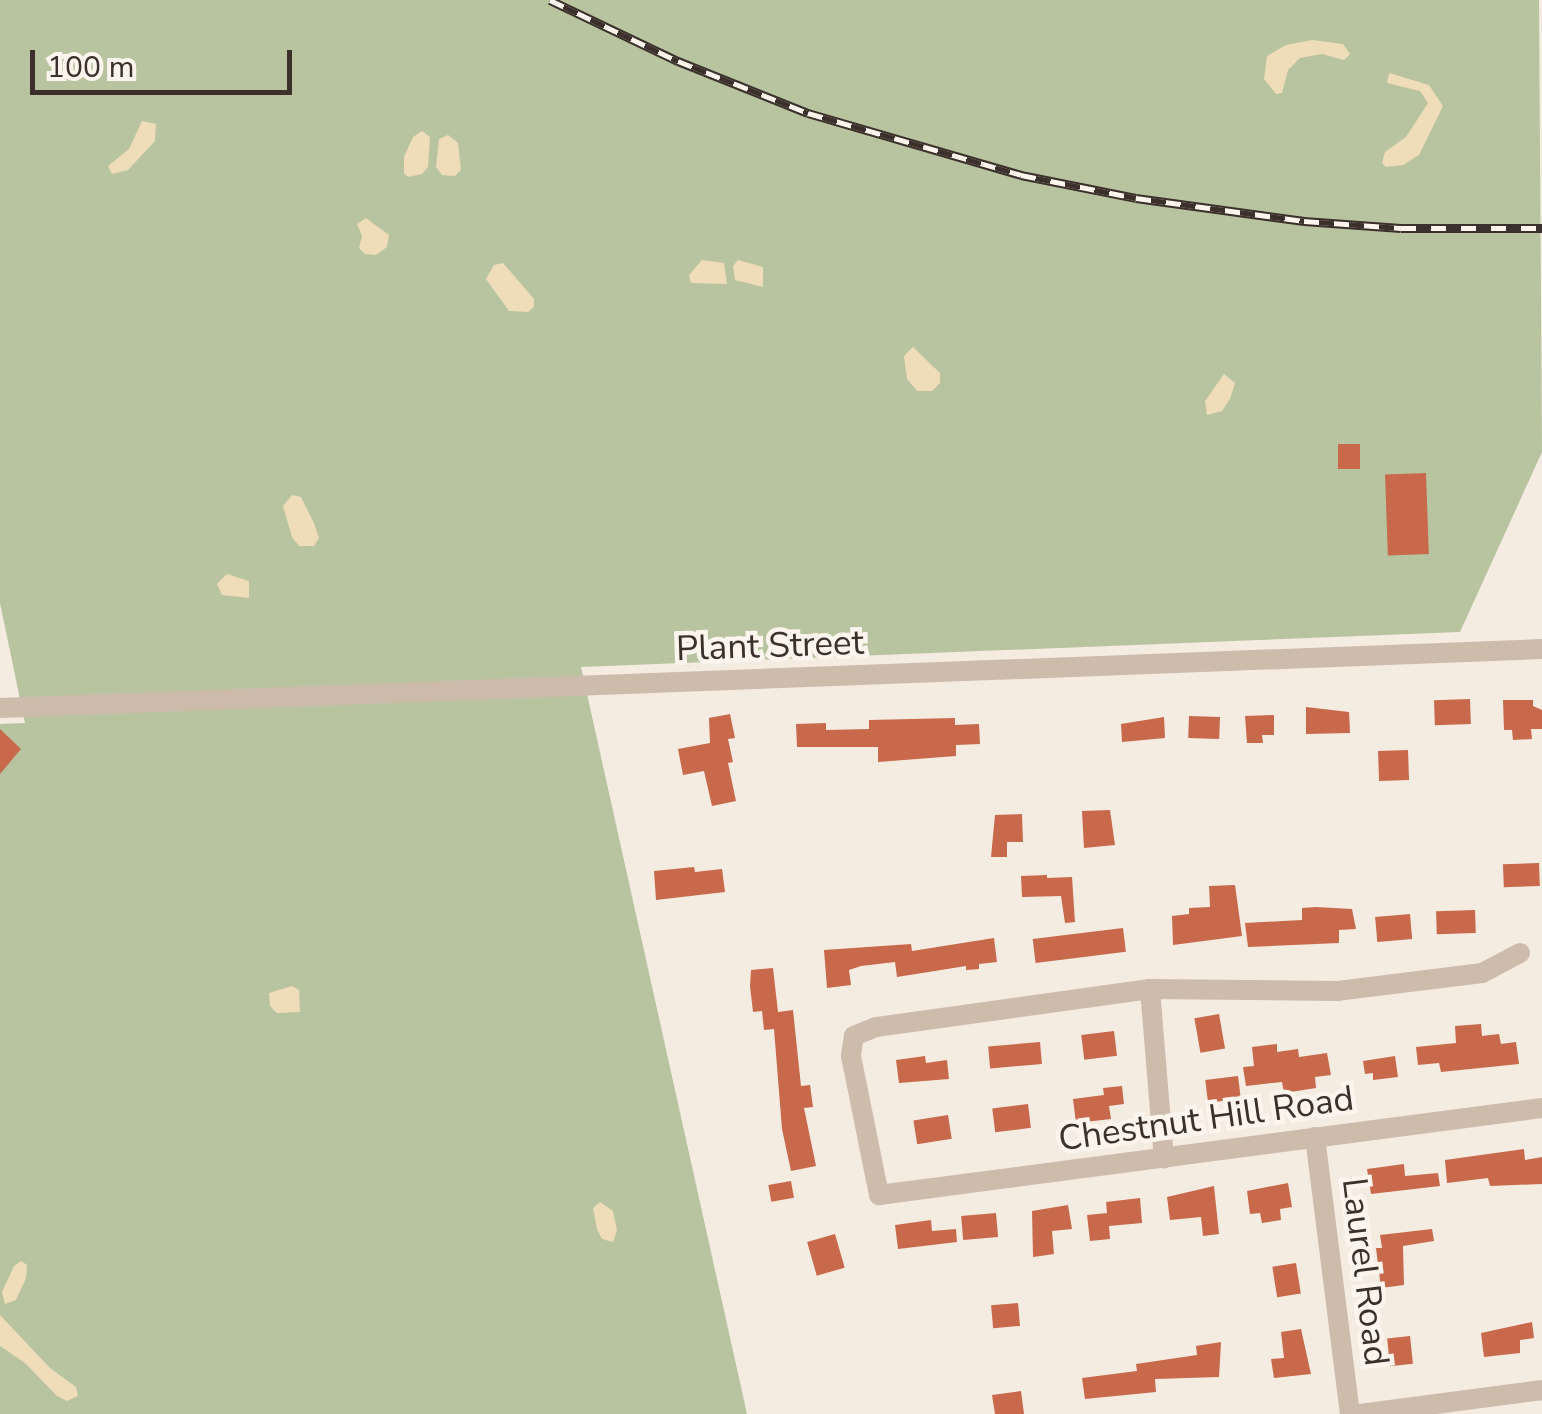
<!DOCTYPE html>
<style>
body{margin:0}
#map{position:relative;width:1542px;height:1414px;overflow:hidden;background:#f4ebe1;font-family:"Nunito Sans",sans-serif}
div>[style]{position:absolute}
.green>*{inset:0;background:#b8c4a0}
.sand>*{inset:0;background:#efdcb8}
.building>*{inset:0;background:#c8694b;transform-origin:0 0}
.minor>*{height:20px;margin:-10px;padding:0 10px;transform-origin:10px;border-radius:10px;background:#cdbbac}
.rail>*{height:9px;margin-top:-4.5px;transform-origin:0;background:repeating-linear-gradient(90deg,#fbf5ee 0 15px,#3b302b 0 30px);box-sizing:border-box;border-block:2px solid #3b302b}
span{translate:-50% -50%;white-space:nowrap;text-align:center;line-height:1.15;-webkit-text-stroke:9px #fbf5ee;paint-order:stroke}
.street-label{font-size:35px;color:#3b302b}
.scale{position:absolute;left:30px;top:50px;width:262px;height:45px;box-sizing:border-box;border:5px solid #3b302b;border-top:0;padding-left:12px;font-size:30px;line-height:35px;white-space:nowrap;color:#3b302b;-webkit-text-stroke:8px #fbf5ee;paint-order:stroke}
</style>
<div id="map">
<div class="green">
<i style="clip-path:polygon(0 0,1539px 0,1542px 452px,1460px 632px,581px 667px,747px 1414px,0 1414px,0 724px,25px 723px,0 603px)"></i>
</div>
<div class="sand">
<i style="clip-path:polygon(1312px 40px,1343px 44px,1350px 54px,1344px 60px,1322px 54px,1300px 58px,1288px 70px,1282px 93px,1276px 94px,1264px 79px,1267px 56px,1286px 45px)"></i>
<i style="clip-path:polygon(1389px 73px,1429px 85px,1443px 106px,1419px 155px,1403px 165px,1386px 167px,1382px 163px,1385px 152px,1406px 137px,1428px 103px,1420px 91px,1387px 83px)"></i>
<i style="clip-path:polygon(142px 121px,156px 124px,155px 141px,128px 170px,112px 174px,108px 166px,129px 149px)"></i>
<i style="clip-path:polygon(422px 131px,430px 137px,428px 167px,422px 174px,408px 177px,404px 173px,404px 157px,413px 137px)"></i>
<i style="clip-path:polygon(448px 135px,458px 143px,461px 170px,455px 176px,442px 175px,436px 167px,439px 139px)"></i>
<i style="clip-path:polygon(366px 218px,389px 235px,387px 247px,376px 255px,365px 254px,359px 248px,362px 236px,357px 224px)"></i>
<i style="clip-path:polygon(702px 260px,724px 263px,727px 284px,691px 283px,689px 275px)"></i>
<i style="clip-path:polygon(738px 260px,763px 267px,763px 287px,735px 280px,733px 266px)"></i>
<i style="clip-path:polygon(503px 263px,534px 299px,534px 307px,528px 312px,509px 311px,486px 279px,494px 265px)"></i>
<i style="clip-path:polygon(913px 347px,940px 373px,940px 383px,932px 391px,917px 391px,907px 379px,904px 356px)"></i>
<i style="clip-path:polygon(1224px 374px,1235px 383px,1230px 399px,1222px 411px,1207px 415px,1205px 401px)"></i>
<i style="clip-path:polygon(292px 495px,301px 497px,314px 523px,319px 538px,314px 546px,299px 546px,292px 537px,283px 506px)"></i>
<i style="clip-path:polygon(227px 574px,249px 581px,249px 598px,222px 595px,217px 584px)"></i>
<i style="clip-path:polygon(292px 986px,299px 990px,300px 1012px,277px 1013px,270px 1006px,269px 993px)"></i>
<i style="clip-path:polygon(600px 1202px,613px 1211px,617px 1230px,613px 1242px,602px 1239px,597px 1229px,593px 1208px)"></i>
<i style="clip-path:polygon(21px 1261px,27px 1265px,26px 1278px,16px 1300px,5px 1304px,2px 1292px,14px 1266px)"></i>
<i style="clip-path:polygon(0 1315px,50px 1368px,76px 1387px,78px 1396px,67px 1401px,57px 1396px,25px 1363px,0 1346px)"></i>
</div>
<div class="building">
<i style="left:1338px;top:444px;width:22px;height:25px"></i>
<i style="left:1426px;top:473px;width:81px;height:41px;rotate:88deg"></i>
<i style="left:1470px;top:699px;width:25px;height:36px;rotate:88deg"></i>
<i style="clip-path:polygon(1503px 700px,1533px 700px,1533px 706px,1542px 710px,1542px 729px,1531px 729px,1532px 739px,1513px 740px,1512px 730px,1504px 730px)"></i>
<i style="clip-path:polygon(1306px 707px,1349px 712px,1350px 733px,1306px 734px)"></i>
<i style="clip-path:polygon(730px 714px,735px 738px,728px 739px,733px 762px,728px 763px,736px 801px,712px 806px,704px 771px,683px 775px,678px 749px,710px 743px,709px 718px)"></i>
<i style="clip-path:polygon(1274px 715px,1274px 735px,1262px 735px,1263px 743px,1247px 743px,1245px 716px)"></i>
<i style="left:1189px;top:716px;width:31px;height:22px;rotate:2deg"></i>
<i style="clip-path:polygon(1164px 717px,1165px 738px,1122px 742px,1121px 724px)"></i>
<i style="clip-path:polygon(955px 718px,955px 725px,979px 724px,980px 744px,956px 745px,956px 756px,878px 762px,878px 747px,797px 747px,796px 724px,826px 723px,826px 730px,869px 729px,869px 720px)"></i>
<i style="clip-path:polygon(0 729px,21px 749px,0 774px)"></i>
<i style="left:1408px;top:750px;width:30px;height:30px;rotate:88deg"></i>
<i style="clip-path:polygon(1110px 810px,1115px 845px,1084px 848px,1082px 811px)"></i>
<i style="clip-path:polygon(1022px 814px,1023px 842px,1007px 842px,1007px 857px,991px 857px,995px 815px)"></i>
<i style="left:1539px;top:863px;width:23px;height:36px;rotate:88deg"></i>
<i style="clip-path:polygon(694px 867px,695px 872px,722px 869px,725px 892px,656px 900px,654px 871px)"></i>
<i style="clip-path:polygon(1047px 875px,1047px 878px,1072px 877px,1075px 922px,1065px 923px,1061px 896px,1022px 897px,1021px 876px)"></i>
<i style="clip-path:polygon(1235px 885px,1242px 936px,1173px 945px,1172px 916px,1189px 914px,1189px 908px,1210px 907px,1209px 886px)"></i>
<i style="clip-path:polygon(1316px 907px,1352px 909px,1356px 929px,1339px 930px,1339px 943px,1248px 947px,1245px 923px,1302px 920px,1302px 908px)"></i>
<i style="left:1475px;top:910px;width:23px;height:39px;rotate:88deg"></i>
<i style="left:1410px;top:914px;width:25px;height:35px;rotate:85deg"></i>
<i style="left:1123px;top:928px;width:24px;height:91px;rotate:83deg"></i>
<i style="clip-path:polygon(994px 938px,997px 962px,979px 964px,979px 969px,966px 970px,966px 966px,897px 977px,895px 962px,861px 966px,849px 970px,851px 985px,827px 988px,824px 950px,911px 944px,912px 951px)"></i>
<i style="clip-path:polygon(773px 968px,778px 1012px,793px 1010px,801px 1086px,810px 1085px,813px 1107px,804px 1108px,816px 1166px,791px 1171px,782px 1129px,774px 1029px,764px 1030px,762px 1011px,753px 1012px,750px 986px,751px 970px)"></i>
<i style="left:1219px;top:1014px;width:35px;height:25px;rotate:80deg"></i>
<i style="clip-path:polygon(1481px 1024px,1482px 1036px,1499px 1034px,1501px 1044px,1516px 1042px,1519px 1064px,1441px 1072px,1439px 1063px,1418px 1065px,1416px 1047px,1456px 1043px,1455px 1026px)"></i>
<i style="left:1114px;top:1031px;width:25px;height:33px;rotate:83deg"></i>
<i style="left:1040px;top:1042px;width:22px;height:52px;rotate:85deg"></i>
<i style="clip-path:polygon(1277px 1044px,1277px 1052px,1298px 1049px,1299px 1057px,1327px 1053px,1331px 1075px,1315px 1077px,1316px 1088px,1284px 1093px,1282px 1082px,1246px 1086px,1243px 1067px,1254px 1066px,1252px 1047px)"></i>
<i style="clip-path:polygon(925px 1056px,926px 1063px,947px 1060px,949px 1079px,899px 1083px,896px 1060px)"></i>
<i style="clip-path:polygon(1395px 1056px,1398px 1077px,1373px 1080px,1373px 1073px,1365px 1074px,1363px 1061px)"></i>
<i style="left:1238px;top:1076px;width:23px;height:33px;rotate:83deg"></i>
<i style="clip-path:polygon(1122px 1086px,1124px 1104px,1109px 1106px,1111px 1119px,1076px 1123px,1073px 1099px,1104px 1095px,1103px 1088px)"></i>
<i style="left:1028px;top:1104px;width:24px;height:36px;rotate:83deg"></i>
<i style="left:948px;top:1115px;width:24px;height:35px;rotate:81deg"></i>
<i style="clip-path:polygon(1524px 1149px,1525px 1160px,1542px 1157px,1542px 1184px,1490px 1186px,1488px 1178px,1447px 1183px,1445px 1160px)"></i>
<i style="clip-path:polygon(1404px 1164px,1405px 1176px,1438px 1173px,1440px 1186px,1371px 1194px,1367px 1169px)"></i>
<i style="left:791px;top:1181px;width:17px;height:23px;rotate:80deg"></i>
<i style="clip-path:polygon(1288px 1183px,1292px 1207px,1280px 1209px,1281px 1220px,1262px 1223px,1260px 1213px,1250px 1214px,1247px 1191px)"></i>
<i style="clip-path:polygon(1214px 1186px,1219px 1234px,1203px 1236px,1201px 1217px,1170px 1220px,1167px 1197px)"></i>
<i style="clip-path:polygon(1140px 1198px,1142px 1223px,1109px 1226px,1110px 1239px,1090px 1241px,1087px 1215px,1107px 1213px,1106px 1202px)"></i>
<i style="clip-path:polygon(1068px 1205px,1072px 1229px,1052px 1231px,1054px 1254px,1033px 1257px,1032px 1211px)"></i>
<i style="left:996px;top:1213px;width:24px;height:35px;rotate:85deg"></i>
<i style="clip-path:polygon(931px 1220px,932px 1231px,956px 1229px,957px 1242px,898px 1249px,895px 1225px)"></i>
<i style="clip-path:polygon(1432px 1229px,1434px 1241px,1403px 1246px,1404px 1285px,1381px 1288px,1376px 1248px,1382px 1248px,1380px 1235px)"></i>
<i style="left:835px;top:1234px;width:35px;height:29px;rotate:74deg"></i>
<i style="left:1296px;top:1263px;width:31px;height:24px;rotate:81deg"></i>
<i style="left:1018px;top:1303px;width:23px;height:27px;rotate:85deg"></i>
<i style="clip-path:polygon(1532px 1322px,1534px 1338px,1520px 1340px,1520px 1353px,1484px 1357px,1481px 1333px)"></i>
<i style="clip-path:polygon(1301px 1329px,1311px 1374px,1274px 1378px,1271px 1359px,1284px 1358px,1281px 1332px)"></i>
<i style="left:1410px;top:1336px;width:28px;height:23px;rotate:84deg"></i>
<i style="clip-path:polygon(1221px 1342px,1219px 1377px,1155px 1379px,1156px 1392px,1085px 1399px,1082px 1378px,1137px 1371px,1136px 1364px,1197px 1355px,1196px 1346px)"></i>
<i style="clip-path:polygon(1021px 1391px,1024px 1414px,995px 1414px,992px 1395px)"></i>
</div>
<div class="minor">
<i style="left:0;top:708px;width:1543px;rotate:-2.19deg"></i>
<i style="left:1520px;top:953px;width:43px;rotate:152.2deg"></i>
<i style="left:1482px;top:973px;width:145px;rotate:172.9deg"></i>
<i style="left:1338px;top:991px;width:188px;rotate:-179.4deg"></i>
<i style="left:1150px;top:989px;width:277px;rotate:172.1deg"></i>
<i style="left:876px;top:1027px;width:24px;rotate:158deg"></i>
<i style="left:854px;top:1036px;width:20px;rotate:99deg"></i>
<i style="left:851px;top:1056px;width:142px;rotate:78.6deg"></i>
<i style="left:879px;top:1195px;width:669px;rotate:-7.48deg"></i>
<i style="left:1150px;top:989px;width:170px;rotate:85.3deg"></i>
<i style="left:1315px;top:1137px;width:279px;rotate:82.8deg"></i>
<i style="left:1360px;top:1414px;width:184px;rotate:-7.5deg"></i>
</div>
<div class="rail">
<i style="left:550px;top:0;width:142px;rotate:25.5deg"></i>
<i style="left:678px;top:61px;width:140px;rotate:21.8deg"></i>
<i style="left:808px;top:113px;width:222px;rotate:16.2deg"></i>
<i style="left:1021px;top:175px;width:117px;rotate:11.3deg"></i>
<i style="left:1136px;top:198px;width:170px;rotate:7.8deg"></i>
<i style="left:1304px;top:221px;width:97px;rotate:4.1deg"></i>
<i style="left:1401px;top:228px;width:141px"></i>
</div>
<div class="street-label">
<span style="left:770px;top:646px;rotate:-2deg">Plant Street</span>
<span style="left:1206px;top:1119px;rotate:-8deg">Chestnut Hill Road</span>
<span style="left:1365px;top:1272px;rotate:83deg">Laurel Road</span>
</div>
<div class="scale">100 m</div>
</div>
